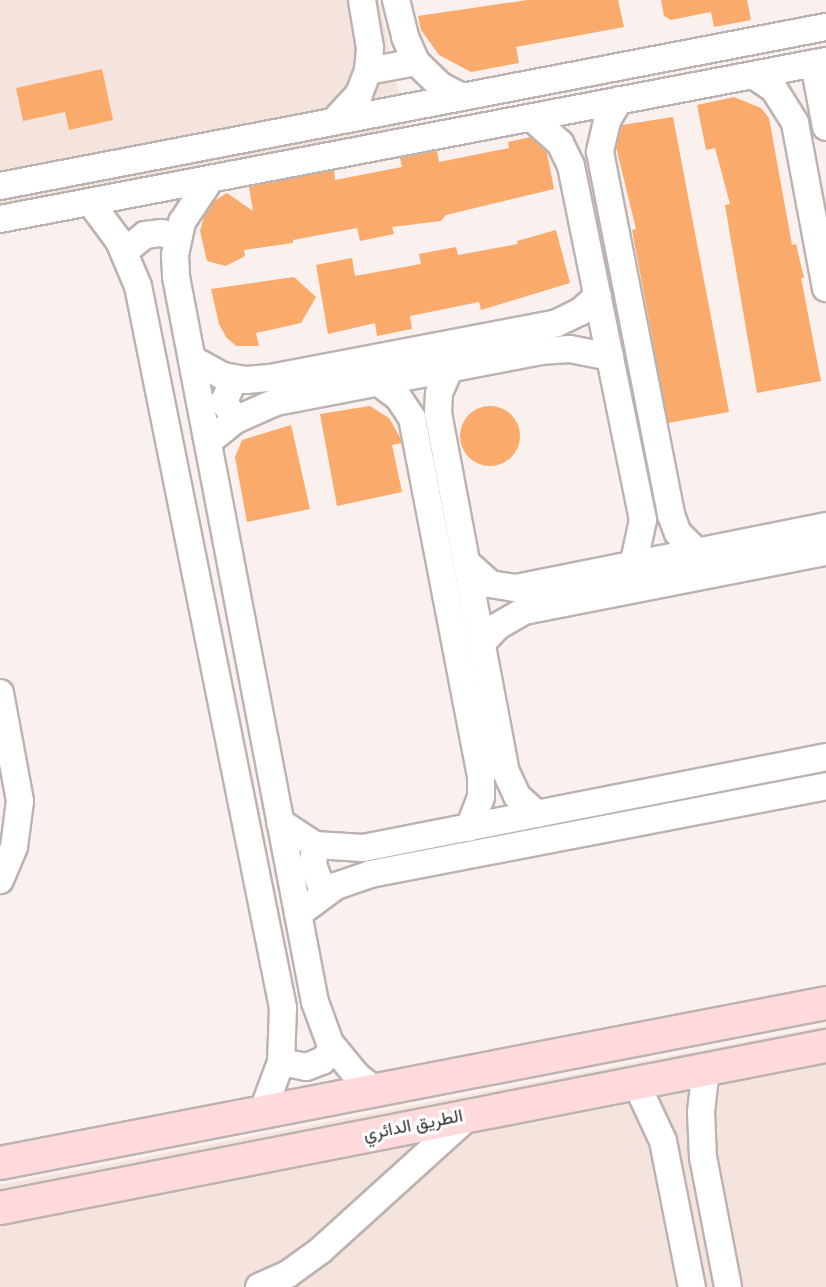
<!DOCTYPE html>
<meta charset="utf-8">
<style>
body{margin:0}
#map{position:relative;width:826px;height:1287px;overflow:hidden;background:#faf0ed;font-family:Raleway,Vazirmatn,sans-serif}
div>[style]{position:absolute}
.built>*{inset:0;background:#f5e3dd}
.building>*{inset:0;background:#faaa6b}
.round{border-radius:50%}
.roads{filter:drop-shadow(2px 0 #bcb3b0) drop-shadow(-2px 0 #bcb3b0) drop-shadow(0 2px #bcb3b0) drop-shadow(0 -2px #bcb3b0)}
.minor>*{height:26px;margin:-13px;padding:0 13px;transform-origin:13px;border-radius:13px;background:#fff}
.major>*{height:32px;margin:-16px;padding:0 16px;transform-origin:16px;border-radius:16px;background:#fedadd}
span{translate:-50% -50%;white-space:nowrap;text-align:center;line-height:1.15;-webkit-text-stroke:6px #fff;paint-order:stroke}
.street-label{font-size:18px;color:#2e2a29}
</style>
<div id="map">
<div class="built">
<i style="clip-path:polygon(0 0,379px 0,406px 127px,0 205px)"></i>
<i style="clip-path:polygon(826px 1026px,826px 1287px,0 1287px,0 1185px)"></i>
</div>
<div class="building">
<i style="clip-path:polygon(528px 0,618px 0,624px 27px,516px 47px,519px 63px,471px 72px,439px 55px,421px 30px,418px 16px)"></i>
<i style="clip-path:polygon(661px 0,747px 0,751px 20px,714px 27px,711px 12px,671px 20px,664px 16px)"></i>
<i style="clip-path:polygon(102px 69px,113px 120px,69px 130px,65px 112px,23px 121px,16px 88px)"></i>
<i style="clip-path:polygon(734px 97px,761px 108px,769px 118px,792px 245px,796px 244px,804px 278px,801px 278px,821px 381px,757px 393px,725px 205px,730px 204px,715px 148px,706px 150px,697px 105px)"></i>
<i style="clip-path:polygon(673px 117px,729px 412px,668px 423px,632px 230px,636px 229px,616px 147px,622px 125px)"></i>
<i style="clip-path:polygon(531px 137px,547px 153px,554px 189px,446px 215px,441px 221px,392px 227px,394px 234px,360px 241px,357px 228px,293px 240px,293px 243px,244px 250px,245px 256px,226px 266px,207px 261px,200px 231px,204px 217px,214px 201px,227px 193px,253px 211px,249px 187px,334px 170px,335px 180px,402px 167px,400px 158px,437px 151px,439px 162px,509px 148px,508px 142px)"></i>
<i style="clip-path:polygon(556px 230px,570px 283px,481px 310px,479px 302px,410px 316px,412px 329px,377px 336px,375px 323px,328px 334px,316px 265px,352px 258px,355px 276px,421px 264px,419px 254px,456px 247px,458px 255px,518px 244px,517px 241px)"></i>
<i style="clip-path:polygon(294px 277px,316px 297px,301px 323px,256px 333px,259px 346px,236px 346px,226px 337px,219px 324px,211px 289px)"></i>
<i class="round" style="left:460px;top:406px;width:60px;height:60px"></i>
<i style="clip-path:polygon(370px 406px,389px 418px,401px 439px,402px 443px,392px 445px,402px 492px,337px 506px,320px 414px)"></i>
<i style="clip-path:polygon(291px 425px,310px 509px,247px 522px,235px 457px,242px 440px)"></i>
</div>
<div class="roads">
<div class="minor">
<i style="left:396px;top:0;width:38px;rotate:76deg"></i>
<i style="left:405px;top:37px;width:27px;rotate:66deg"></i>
<i style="left:416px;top:62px;width:35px;rotate:44deg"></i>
<i style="left:441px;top:86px;width:22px;rotate:27deg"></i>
<i style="left:814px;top:63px;width:65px;rotate:79.4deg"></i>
<i style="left:368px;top:71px;width:49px;rotate:-10.6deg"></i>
<i style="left:753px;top:75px;width:25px;rotate:34deg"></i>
<i style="left:774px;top:89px;width:40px;rotate:58deg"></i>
<i style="left:795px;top:123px;width:168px;rotate:79.4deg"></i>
<i style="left:619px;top:100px;width:24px;rotate:120deg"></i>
<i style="left:607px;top:121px;width:32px;rotate:103deg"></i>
<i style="left:600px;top:152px;width:370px;rotate:78.9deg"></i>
<i style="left:671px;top:515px;width:19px;rotate:69deg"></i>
<i style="left:678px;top:533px;width:28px;rotate:45deg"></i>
<i style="left:532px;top:118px;width:38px;rotate:42deg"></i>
<i style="left:560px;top:143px;width:25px;rotate:64deg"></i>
<i style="left:571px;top:166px;width:361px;rotate:78.5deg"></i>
<i style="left:643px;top:520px;width:47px;rotate:102.3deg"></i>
<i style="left:334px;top:121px;width:37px;rotate:-47deg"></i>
<i style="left:359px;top:94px;width:25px;rotate:-69deg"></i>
<i style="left:368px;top:71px;width:23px;rotate:-85deg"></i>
<i style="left:370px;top:48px;width:49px;rotate:-99.5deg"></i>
<i style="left:210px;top:180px;width:50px;rotate:123.7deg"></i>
<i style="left:182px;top:222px;width:34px;rotate:102deg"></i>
<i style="left:175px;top:255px;width:22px;rotate:87deg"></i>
<i style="left:176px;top:277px;width:738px;rotate:79.15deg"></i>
<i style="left:315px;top:1002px;width:44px;rotate:69.9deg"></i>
<i style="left:330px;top:1043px;width:44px;rotate:50.5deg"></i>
<i style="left:358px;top:1077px;width:21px;rotate:37deg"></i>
<i style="left:0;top:186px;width:841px;rotate:-10.9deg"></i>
<i style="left:90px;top:202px;width:49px;rotate:53.4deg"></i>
<i style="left:119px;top:241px;width:49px;rotate:67.1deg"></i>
<i style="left:138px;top:286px;width:736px;rotate:78.64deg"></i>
<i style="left:283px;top:1008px;width:54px;rotate:92.1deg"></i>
<i style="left:281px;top:1062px;width:54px;rotate:110.4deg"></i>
<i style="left:0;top:219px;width:841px;rotate:-10.83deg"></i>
<i style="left:124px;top:252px;width:27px;rotate:-39deg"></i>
<i style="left:145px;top:235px;width:17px;rotate:-7deg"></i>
<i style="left:162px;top:233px;width:17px;rotate:17deg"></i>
<i style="left:192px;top:359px;width:35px;rotate:29deg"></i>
<i style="left:223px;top:376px;width:23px;rotate:10deg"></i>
<i style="left:246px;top:380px;width:24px;rotate:-5deg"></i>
<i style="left:270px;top:378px;width:292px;rotate:-10.8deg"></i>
<i style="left:557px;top:323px;width:25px;rotate:-26deg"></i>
<i style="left:580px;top:312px;width:24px;rotate:-42deg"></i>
<i style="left:450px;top:368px;width:27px;rotate:114deg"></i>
<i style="left:439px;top:393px;width:20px;rotate:93deg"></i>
<i style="left:438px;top:413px;width:365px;rotate:79.3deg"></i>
<i style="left:506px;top:772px;width:26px;rotate:65deg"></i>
<i style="left:517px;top:796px;width:27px;rotate:42deg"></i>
<i style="left:234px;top:379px;width:24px;rotate:114deg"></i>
<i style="left:224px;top:401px;width:22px;rotate:60deg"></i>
<i style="left:378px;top:382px;width:25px;rotate:37deg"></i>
<i style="left:398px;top:397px;width:25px;rotate:56deg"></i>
<i style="left:412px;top:418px;width:366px;rotate:79.1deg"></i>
<i style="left:481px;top:777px;width:20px;rotate:90deg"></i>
<i style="left:481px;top:797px;width:33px;rotate:111deg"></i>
<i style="left:208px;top:442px;width:35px;rotate:-39deg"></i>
<i style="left:235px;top:420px;width:45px;rotate:-23.7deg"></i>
<i style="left:276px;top:402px;width:269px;rotate:-10.9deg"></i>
<i style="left:540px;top:351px;width:30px;rotate:-4deg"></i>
<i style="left:570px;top:349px;width:41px;rotate:11.3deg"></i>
<i style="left:467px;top:563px;width:31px;rotate:42deg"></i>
<i style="left:490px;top:584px;width:26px;rotate:9deg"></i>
<i style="left:516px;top:588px;width:316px;rotate:-11.3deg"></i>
<i style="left:482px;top:643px;width:23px;rotate:-47deg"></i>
<i style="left:498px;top:626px;width:30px;rotate:-30deg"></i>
<i style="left:524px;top:611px;width:308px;rotate:-11.1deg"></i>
<i style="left:0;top:693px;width:110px;rotate:79.5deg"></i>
<i style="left:20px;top:801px;width:46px;rotate:97.4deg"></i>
<i style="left:14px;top:847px;width:36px;rotate:113deg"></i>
<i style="left:280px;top:822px;width:42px;rotate:33.3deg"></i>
<i style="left:315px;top:845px;width:48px;rotate:3.6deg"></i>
<i style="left:363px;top:848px;width:472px;rotate:-11.1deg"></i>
<i style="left:315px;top:845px;width:20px;rotate:96deg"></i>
<i style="left:313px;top:865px;width:30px;rotate:69deg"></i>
<i style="left:298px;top:914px;width:47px;rotate:-36.4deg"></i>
<i style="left:336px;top:886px;width:36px;rotate:-19deg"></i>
<i style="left:370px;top:874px;width:464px;rotate:-10.9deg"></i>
<i style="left:281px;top:1062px;width:25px;rotate:11deg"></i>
<i style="left:306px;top:1067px;width:17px;rotate:-21deg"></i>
<i style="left:322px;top:1061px;width:17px;rotate:-45deg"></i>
<i style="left:706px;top:1068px;width:44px;rotate:96.5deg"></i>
<i style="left:701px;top:1112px;width:45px;rotate:87.5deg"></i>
<i style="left:703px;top:1157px;width:132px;rotate:79.1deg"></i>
<i style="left:636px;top:1083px;width:64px;rotate:65deg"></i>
<i style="left:663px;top:1141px;width:149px;rotate:78.8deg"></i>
<i style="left:259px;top:1287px;width:32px;rotate:-24deg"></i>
<i style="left:288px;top:1274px;width:41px;rotate:-36deg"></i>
<i style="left:321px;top:1250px;width:202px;rotate:-42.2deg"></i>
</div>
<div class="major">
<i style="left:0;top:1163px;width:841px;rotate:-10.96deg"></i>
<i style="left:0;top:1208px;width:842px;rotate:-11.1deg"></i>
</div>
</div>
<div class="street-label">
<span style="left:413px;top:1125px;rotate:-11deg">الطريق الدائري</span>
</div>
</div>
